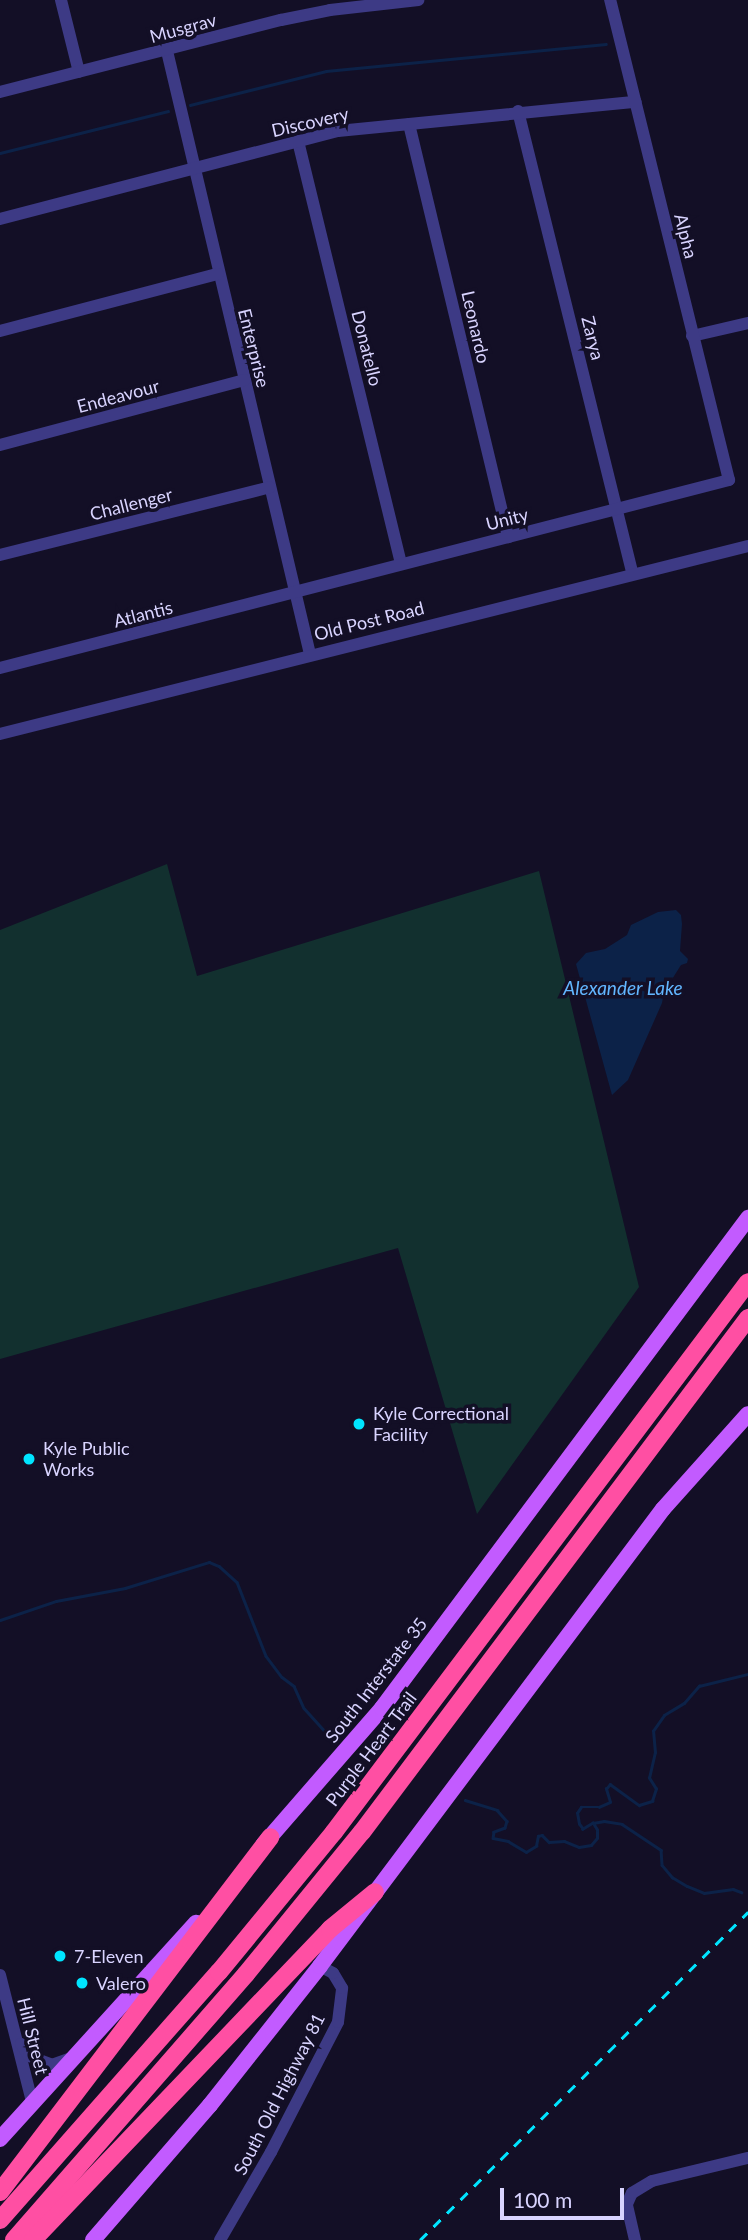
<!DOCTYPE html>
<style>
body{margin:0}
#map{position:relative;width:748px;height:2240px;overflow:hidden;background:#130f26;font-family:Lato,sans-serif}
div>[style]{position:absolute}
.green>*{inset:0;background:#12302f}
.water>*{inset:0;background:#0c2248}
.stream>*{height:2.5px;margin:-1.25px;padding:0 1.25px;transform-origin:1.25px;border-radius:1.25px;background:#0c2248}
.minor>*{height:12px;margin:-6px;padding:0 6px;transform-origin:6px;border-radius:6px;background:#3d3a85}
.major>*{height:16px;margin:-8px;padding:0 8px;transform-origin:8px;border-radius:8px;background:#c25bff}
.highway>*{height:18px;margin:-9px;padding:0 9px;transform-origin:9px;border-radius:9px;background:#ff4fa3}
.rail>*{height:2.5px;margin-top:-1.25px;transform-origin:0;background:repeating-linear-gradient(90deg,#00e5ff 0 10px,transparent 0 19px)}
.dots>*{width:19px;height:19px;translate:-50% -50%;box-sizing:border-box;border:4px solid #130f26;border-radius:50%}
span{translate:-50% -50%;white-space:nowrap;text-align:center;line-height:1.15;-webkit-text-stroke:7px #130f26;paint-order:stroke}
.street-label{font-size:18px;color:#d9d4ff}
.poi-label{font-size:18px;color:#d9d4ff}
.left{translate:0 -50%;text-align:left}
.water-label{font-size:19px;color:#62b6ff;font-style:italic}
.scale{position:absolute;left:500px;top:2188px;width:124px;height:32px;box-sizing:border-box;border:4px solid #d9d4ff;border-top:0;padding-left:9px;font-size:21px;line-height:24px;white-space:nowrap;color:#d9d4ff;-webkit-text-stroke:5px #130f26;paint-order:stroke}
</style>
<div id="map">
<div class="green">
<i style="clip-path:polygon(167px 864px,197px 976px,539px 871px,639px 1287px,477px 1514px,398px 1248px,0 1359px,0 930px)"></i>
</div>
<div class="water">
<i style="clip-path:polygon(676px 910px,681px 915px,682px 924px,680px 951px,688px 959px,687px 963px,681px 965px,664px 992px,662px 1003px,628px 1080px,612px 1095px,576px 964px,586px 953px,605px 949px,627px 935px,631px 925px,658px 912px)"></i>
</div>
<div class="stream">
<i style="left:190px;top:105px;width:140px;rotate:-14deg"></i>
<i style="left:326px;top:71px;width:281px;rotate:-5.5deg"></i>
<i style="left:0;top:153px;width:173px;rotate:-14deg"></i>
<i style="left:0;top:1620px;width:59px;rotate:-18.7deg"></i>
<i style="left:56px;top:1601px;width:70px;rotate:-10.7deg"></i>
<i style="left:125px;top:1588px;width:88px;rotate:-17.2deg"></i>
<i style="left:209px;top:1562px;width:11px;rotate:22deg"></i>
<i style="left:219px;top:1566px;width:24px;rotate:42deg"></i>
<i style="left:237px;top:1582px;width:79px;rotate:68.6deg"></i>
<i style="left:266px;top:1656px;width:26px;rotate:53deg"></i>
<i style="left:282px;top:1677px;width:15px;rotate:37deg"></i>
<i style="left:294px;top:1686px;width:24px;rotate:66deg"></i>
<i style="left:304px;top:1708px;width:39px;rotate:48deg"></i>
<i style="left:465px;top:1800px;width:34px;rotate:17deg"></i>
<i style="left:497px;top:1810px;width:15px;rotate:48deg"></i>
<i style="left:507px;top:1821px;width:7px;rotate:106deg"></i>
<i style="left:505px;top:1828px;width:12px;rotate:160deg"></i>
<i style="left:494px;top:1832px;width:6px;rotate:99deg"></i>
<i style="left:493px;top:1838px;width:15px;rotate:11deg"></i>
<i style="left:508px;top:1841px;width:21px;rotate:31deg"></i>
<i style="left:526px;top:1852px;width:12px;rotate:-31deg"></i>
<i style="left:536px;top:1846px;width:10px;rotate:-79deg"></i>
<i style="left:538px;top:1836px;width:4px;rotate:-14deg"></i>
<i style="left:542px;top:1835px;width:10px;rotate:45deg"></i>
<i style="left:549px;top:1842px;width:15px;rotate:-4deg"></i>
<i style="left:564px;top:1841px;width:16px;rotate:22deg"></i>
<i style="left:579px;top:1847px;width:12px;rotate:-9deg"></i>
<i style="left:591px;top:1845px;width:9px;rotate:-49deg"></i>
<i style="left:597px;top:1838px;width:8px;rotate:-90deg"></i>
<i style="left:597px;top:1830px;width:8px;rotate:-120deg"></i>
<i style="left:593px;top:1823px;width:11px;rotate:-10deg"></i>
<i style="left:604px;top:1821px;width:18px;rotate:9deg"></i>
<i style="left:622px;top:1824px;width:47px;rotate:33.7deg"></i>
<i style="left:661px;top:1850px;width:15px;rotate:86deg"></i>
<i style="left:662px;top:1865px;width:16px;rotate:50deg"></i>
<i style="left:672px;top:1877px;width:17px;rotate:31deg"></i>
<i style="left:687px;top:1886px;width:18px;rotate:22deg"></i>
<i style="left:704px;top:1893px;width:29px;rotate:-8deg"></i>
<i style="left:733px;top:1889px;width:9px;rotate:21deg"></i>
<i style="left:593px;top:1823px;width:12px;rotate:149deg"></i>
<i style="left:583px;top:1829px;width:6px;rotate:-129deg"></i>
<i style="left:579px;top:1824px;width:11px;rotate:-100deg"></i>
<i style="left:577px;top:1813px;width:7px;rotate:-56deg"></i>
<i style="left:581px;top:1807px;width:18px"></i>
<i style="left:599px;top:1807px;width:12px;rotate:-24deg"></i>
<i style="left:610px;top:1802px;width:14px;rotate:-107deg"></i>
<i style="left:606px;top:1789px;width:6px;rotate:-51deg"></i>
<i style="left:610px;top:1784px;width:36px;rotate:36deg"></i>
<i style="left:639px;top:1805px;width:14px;rotate:-17deg"></i>
<i style="left:652px;top:1801px;width:13px;rotate:-72deg"></i>
<i style="left:656px;top:1789px;width:13px;rotate:-122deg"></i>
<i style="left:649px;top:1778px;width:26px;rotate:-77deg"></i>
<i style="left:655px;top:1753px;width:22px;rotate:-95deg"></i>
<i style="left:653px;top:1731px;width:19px;rotate:-55deg"></i>
<i style="left:664px;top:1715px;width:23px;rotate:-31deg"></i>
<i style="left:684px;top:1703px;width:23px;rotate:-49deg"></i>
<i style="left:699px;top:1686px;width:50px;rotate:-13.8deg"></i>
</div>
<div class="minor">
<i style="left:61px;top:0;width:74px;rotate:76deg"></i>
<i style="left:167px;top:51px;width:620px;rotate:76.66deg"></i>
<i style="left:0;top:92px;width:290px;rotate:-14.4deg"></i>
<i style="left:281px;top:20px;width:50px;rotate:-11.5deg"></i>
<i style="left:330px;top:10px;width:89px;rotate:-6.5deg"></i>
<i style="left:518px;top:111px;width:477px;rotate:76.1deg"></i>
<i style="left:409px;top:124px;width:425px;rotate:76.5deg"></i>
<i style="left:298px;top:141px;width:435px;rotate:76.3deg"></i>
<i style="left:0;top:219px;width:349px;rotate:-14.6deg"></i>
<i style="left:338px;top:131px;width:299px;rotate:-5.6deg"></i>
<i style="left:0;top:331px;width:225px;rotate:-14.7deg"></i>
<i style="left:692px;top:336px;width:57px;rotate:-13.1deg"></i>
<i style="left:0;top:445px;width:253px;rotate:-14.9deg"></i>
<i style="left:0;top:555px;width:278px;rotate:-14.1deg"></i>
<i style="left:0;top:668px;width:753px;rotate:-14.46deg"></i>
<i style="left:729px;top:480px;width:495px;rotate:-103.9deg"></i>
<i style="left:0;top:734px;width:771px;rotate:-14.11deg"></i>
<i style="left:0;top:1975px;width:134px;rotate:75.8deg"></i>
<i style="left:21px;top:2044px;width:14px;rotate:56deg"></i>
<i style="left:29px;top:2056px;width:25px;rotate:21deg"></i>
<i style="left:52px;top:2065px;width:23px;rotate:-20deg"></i>
<i style="left:220px;top:2240px;width:102px;rotate:-59.9deg"></i>
<i style="left:271px;top:2152px;width:146px;rotate:-62.7deg"></i>
<i style="left:338px;top:2022px;width:34px;rotate:-83deg"></i>
<i style="left:342px;top:1988px;width:17px;rotate:-121deg"></i>
<i style="left:333px;top:1973px;width:15px;rotate:-152deg"></i>
<i style="left:635px;top:2240px;width:37px;rotate:-103deg"></i>
<i style="left:627px;top:2204px;width:12px;rotate:-66deg"></i>
<i style="left:632px;top:2193px;width:23px;rotate:-31deg"></i>
<i style="left:652px;top:2181px;width:99px;rotate:-13.5deg"></i>
</div>
<div class="major">
<i style="left:263px;top:1845px;width:181px;rotate:-49deg"></i>
<i style="left:382px;top:1708px;width:612px;rotate:-53.24deg"></i>
<i style="left:0;top:2139px;width:292px;rotate:-47.8deg"></i>
<i style="left:93px;top:2240px;width:179px;rotate:-49.1deg"></i>
<i style="left:210px;top:2105px;width:177px;rotate:-51.6deg"></i>
<i style="left:320px;top:1966px;width:571px;rotate:-53.11deg"></i>
<i style="left:663px;top:1509px;width:127px;rotate:-48.2deg"></i>
</div>
<div class="highway">
<i style="left:0;top:2192px;width:446px;rotate:-52.7deg"></i>
<i style="left:0;top:2220px;width:331px;rotate:-48.6deg"></i>
<i style="left:219px;top:1972px;width:181px;rotate:-50.6deg"></i>
<i style="left:334px;top:1832px;width:688px;rotate:-53.03deg"></i>
<i style="left:14px;top:2240px;width:353px;rotate:-48.9deg"></i>
<i style="left:246px;top:1974px;width:183px;rotate:-50.8deg"></i>
<i style="left:362px;top:1832px;width:643px;rotate:-53.09deg"></i>
<i style="left:33px;top:2240px;width:430px;rotate:-46.3deg"></i>
<i style="left:330px;top:1929px;width:58px;rotate:-39.4deg"></i>
</div>
<div class="rail">
<i style="left:420px;top:2240px;width:464px;rotate:-45deg"></i>
</div>
<div class="dots">
<i style="left:359px;top:1424px;background:#00e5ff"></i>
<i style="left:29px;top:1459px;background:#00e5ff"></i>
<i style="left:60px;top:1956px;background:#00e5ff"></i>
<i style="left:82px;top:1983px;background:#00e5ff"></i>
</div>
<div class="street-label">
<span style="left:183px;top:28px;rotate:-15deg">Musgrav</span>
<span style="left:310px;top:122px;rotate:-13deg">Discovery</span>
<span style="left:686px;top:236px;rotate:76deg">Alpha</span>
<span style="left:476px;top:327px;rotate:77deg">Leonardo</span>
<span style="left:593px;top:338px;rotate:76deg">Zarya</span>
<span style="left:254px;top:348px;rotate:76deg">Enterprise</span>
<span style="left:367px;top:348px;rotate:76deg">Donatello</span>
<span style="left:118px;top:396px;rotate:-15deg">Endeavour</span>
<span style="left:131px;top:504px;rotate:-14deg">Challenger</span>
<span style="left:507px;top:519px;rotate:-14deg">Unity</span>
<span style="left:143px;top:614px;rotate:-14deg">Atlantis</span>
<span style="left:369px;top:621px;rotate:-14deg">Old Post Road</span>
<span style="left:376px;top:1680px;rotate:-52deg">South Interstate 35</span>
<span style="left:371px;top:1749px;rotate:-53deg">Purple Heart Trail</span>
<span style="left:33px;top:2036px;rotate:76deg">Hill Street</span>
<span style="left:279px;top:2094px;rotate:-63deg">South Old Highway 81</span>
</div>
<div class="poi-label">
<span class="left" style="left:373px;top:1424px">Kyle Correctional<br>Facility</span>
<span class="left" style="left:43px;top:1459px">Kyle Public<br>Works</span>
<span class="left" style="left:74px;top:1956px">7-Eleven</span>
<span class="left" style="left:96px;top:1983px">Valero</span>
</div>
<div class="water-label">
<span style="left:623px;top:988px">Alexander Lake</span>
</div>
<div class="scale">100 m</div>
</div>
